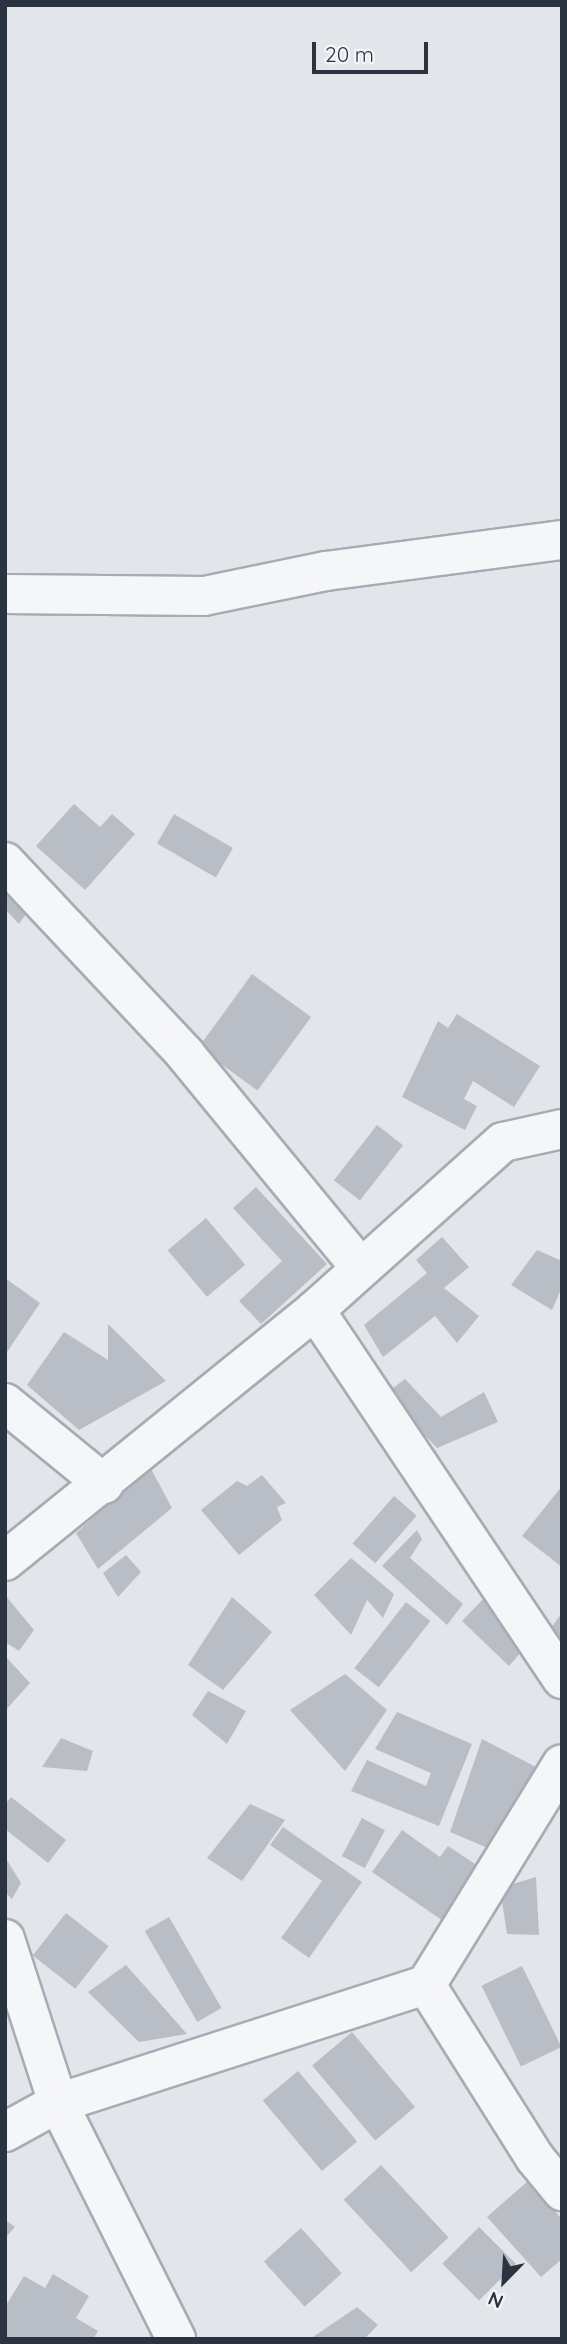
<!DOCTYPE html>
<style>
body{margin:0}
#map{position:relative;width:567px;height:2344px;overflow:hidden;background:#e2e5ea;font-family:Quicksand,sans-serif}
div>[style]{position:absolute}
.building>*{inset:0;background:#b9bec6;transform-origin:0 0}
.roads{filter:drop-shadow(2px 0 #a7acb4) drop-shadow(-2px 0 #a7acb4) drop-shadow(0 2px #a7acb4) drop-shadow(0 -2px #a7acb4)}
.street>*{height:38px;margin:-19px;padding:0 19px;transform-origin:19px;border-radius:19px;background:#f5f6f8}
span{translate:-50% -50%;white-space:nowrap;text-align:center;line-height:1.15;-webkit-text-stroke:7px #f2f4f7;paint-order:stroke}
.frame{position:absolute;inset:0;border:7px solid #2b3341;pointer-events:none}
.north{position:absolute;left:469px;top:2246px;width:70px;height:70px;-webkit-text-stroke:5px #f2f4f7;paint-order:stroke;rotate:204deg;font-size:19px;font-weight:700;line-height:28px;text-align:center;color:#2b3341}
.north::after{content:'';display:block;margin:auto;width:24px;height:32px;background:#2b3341;clip-path:polygon(50% 0,100% 100%,50% 72%,0 100%)}
.scale{position:absolute;left:312px;top:42px;width:116px;height:32px;box-sizing:border-box;border:4px solid #2b3341;border-top:0;padding-left:9px;font-size:21px;line-height:24px;white-space:nowrap;color:#2b3341;-webkit-text-stroke:5px #f2f4f7;paint-order:stroke}
</style>
<div id="map">
<div class="building">
<i style="clip-path:polygon(74px 804px,100px 827px,112px 814px,135px 834px,85px 890px,36px 846px)"></i>
<i style="left:174px;top:814px;width:68px;height:34px;rotate:30deg"></i>
<i style="clip-path:polygon(5px 878px,30px 908px,19px 924px,5px 909px)"></i>
<i style="left:252px;top:974px;width:73px;height:91px;rotate:36deg"></i>
<i style="clip-path:polygon(457px 1014px,540px 1066px,514px 1107px,473px 1081px,464px 1099px,477px 1106px,465px 1130px,402px 1097px,438px 1021px,448px 1028px)"></i>
<i style="left:377px;top:1125px;width:33px;height:70px;rotate:38deg"></i>
<i style="clip-path:polygon(256px 1187px,327px 1264px,261px 1324px,239px 1301px,282px 1261px,233px 1208px)"></i>
<i style="left:206px;top:1218px;width:61px;height:50px;rotate:50deg"></i>
<i style="clip-path:polygon(442px 1237px,469px 1267px,444px 1288px,479px 1316px,457px 1343px,435px 1316px,383px 1357px,364px 1325px,427px 1273px,416px 1260px)"></i>
<i style="clip-path:polygon(537px 1250px,562px 1261px,562px 1287px,552px 1310px,511px 1285px)"></i>
<i style="clip-path:polygon(5px 1278px,40px 1303px,5px 1355px)"></i>
<i style="clip-path:polygon(108px 1324px,166px 1381px,79px 1430px,27px 1385px,64px 1332px,108px 1360px)"></i>
<i style="clip-path:polygon(405px 1379px,441px 1417px,484px 1392px,498px 1422px,437px 1448px,385px 1394px)"></i>
<i style="clip-path:polygon(150px 1467px,172px 1508px,98px 1569px,76px 1533px)"></i>
<i style="clip-path:polygon(262px 1475px,286px 1503px,277px 1507px,282px 1520px,239px 1555px,201px 1510px,237px 1481px,247px 1486px)"></i>
<i style="clip-path:polygon(562px 1486px,562px 1567px,522px 1536px)"></i>
<i style="left:394px;top:1496px;width:30px;height:63px;rotate:41deg"></i>
<i style="clip-path:polygon(417px 1530px,422px 1539px,410px 1558px,463px 1604px,447px 1625px,382px 1566px)"></i>
<i style="clip-path:polygon(126px 1555px,141px 1572px,118px 1597px,103px 1573px)"></i>
<i style="clip-path:polygon(351px 1558px,394px 1594px,383px 1618px,367px 1600px,351px 1635px,314px 1595px)"></i>
<i style="clip-path:polygon(5px 1595px,34px 1630px,19px 1651px,5px 1642px)"></i>
<i style="clip-path:polygon(487px 1595px,523px 1650px,509px 1666px,462px 1621px)"></i>
<i style="clip-path:polygon(232px 1597px,272px 1632px,223px 1690px,188px 1665px)"></i>
<i style="left:406px;top:1602px;width:31px;height:84px;rotate:38deg"></i>
<i style="clip-path:polygon(562px 1613px,562px 1641px,547px 1633px)"></i>
<i style="clip-path:polygon(5px 1656px,30px 1683px,5px 1711px)"></i>
<i style="clip-path:polygon(345px 1674px,387px 1710px,345px 1771px,290px 1710px)"></i>
<i style="clip-path:polygon(208px 1691px,246px 1711px,227px 1744px,192px 1715px)"></i>
<i style="clip-path:polygon(397px 1712px,472px 1744px,439px 1826px,351px 1791px,367px 1760px,426px 1786px,431px 1773px,375px 1749px)"></i>
<i style="clip-path:polygon(61px 1738px,93px 1751px,87px 1771px,42px 1767px)"></i>
<i style="clip-path:polygon(482px 1739px,540px 1769px,490px 1849px,450px 1832px)"></i>
<i style="clip-path:polygon(11px 1797px,66px 1840px,48px 1863px,5px 1829px,5px 1804px)"></i>
<i style="clip-path:polygon(250px 1804px,285px 1820px,242px 1881px,207px 1858px)"></i>
<i style="left:362px;top:1818px;width:26px;height:43px;rotate:28deg"></i>
<i style="clip-path:polygon(283px 1827px,362px 1882px,309px 1958px,281px 1938px,322px 1881px,270px 1845px)"></i>
<i style="clip-path:polygon(402px 1830px,440px 1857px,448px 1846px,481px 1868px,443px 1921px,372px 1872px)"></i>
<i style="clip-path:polygon(5px 1857px,21px 1883px,12px 1899px,5px 1892px)"></i>
<i style="clip-path:polygon(536px 1877px,539px 1935px,507px 1934px,500px 1888px)"></i>
<i style="left:66px;top:1913px;width:54px;height:54px;rotate:38deg"></i>
<i style="left:169px;top:1917px;width:105px;height:28px;rotate:60deg"></i>
<i style="clip-path:polygon(126px 1965px,187px 2034px,139px 2042px,88px 1992px)"></i>
<i style="left:522px;top:1966px;width:90px;height:45px;rotate:64deg"></i>
<i style="left:352px;top:2032px;width:98px;height:52px;rotate:50deg"></i>
<i style="left:298px;top:2071px;width:92px;height:46px;rotate:50deg"></i>
<i style="left:381px;top:2165px;width:99px;height:51px;rotate:47deg"></i>
<i style="clip-path:polygon(528px 2181px,562px 2219px,562px 2259px,541px 2277px,487px 2217px)"></i>
<i style="clip-path:polygon(5px 2220px,15px 2227px,5px 2238px)"></i>
<i style="left:479px;top:2227px;width:52px;height:52px;rotate:45deg"></i>
<i style="left:301px;top:2228px;width:61px;height:50px;rotate:48deg"></i>
<i style="clip-path:polygon(53px 2274px,89px 2296px,76px 2318px,98px 2331px,93px 2339px,5px 2339px,5px 2307px,24px 2276px,45px 2288px)"></i>
<i style="clip-path:polygon(357px 2307px,378px 2325px,364px 2339px,310px 2339px)"></i>
</div>
<div class="roads">
<div class="street">
<i style="left:5px;top:594px;width:199px;rotate:0.6deg"></i>
<i style="left:204px;top:596px;width:125px;rotate:-11.6deg"></i>
<i style="left:326px;top:571px;width:238px;rotate:-7.5deg"></i>
<i style="left:5px;top:862px;width:263px;rotate:46.8deg"></i>
<i style="left:185px;top:1054px;width:277px;rotate:50.6deg"></i>
<i style="left:315px;top:1310px;width:444px;rotate:56.2deg"></i>
<i style="left:5px;top:1403px;width:128px;rotate:39.3deg"></i>
<i style="left:5px;top:1561px;width:399px;rotate:-39deg"></i>
<i style="left:315px;top:1310px;width:252px;rotate:-41.8deg"></i>
<i style="left:503px;top:1142px;width:60px;rotate:-12.4deg"></i>
<i style="left:5px;top:1939px;width:172px;rotate:72.1deg"></i>
<i style="left:58px;top:2103px;width:264px;rotate:63.4deg"></i>
<i style="left:426px;top:1985px;width:204px;rotate:57.8deg"></i>
<i style="left:535px;top:2158px;width:43px;rotate:50.7deg"></i>
<i style="left:5px;top:2132px;width:60px;rotate:-28.7deg"></i>
<i style="left:58px;top:2103px;width:386px;rotate:-17.8deg"></i>
<i style="left:426px;top:1985px;width:259px;rotate:-58.4deg"></i>
</div>
</div>
<div class="frame"></div>
<div class="north">N</div>
<div class="scale">20 m</div>
</div>
